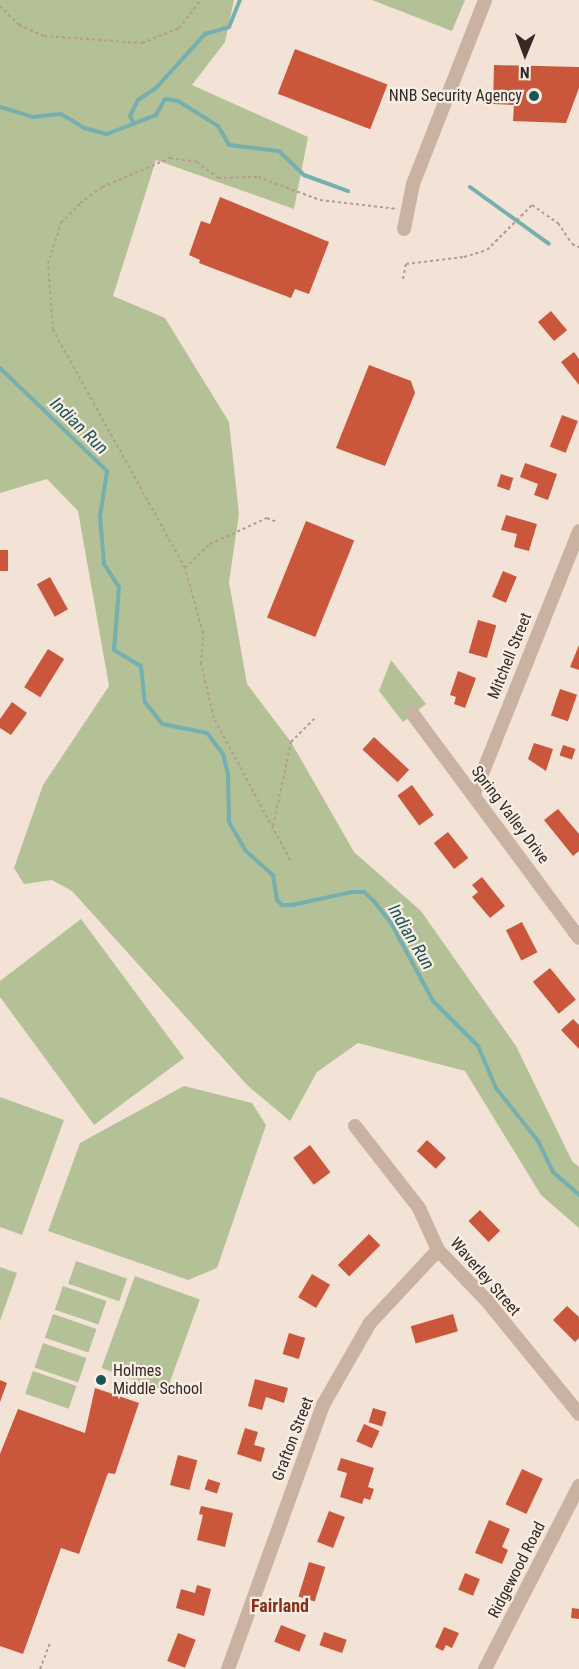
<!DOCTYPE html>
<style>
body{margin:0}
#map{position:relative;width:579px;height:1669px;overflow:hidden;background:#f2e3d6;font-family:"Roboto Condensed",sans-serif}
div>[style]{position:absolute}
.green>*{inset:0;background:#b4c196;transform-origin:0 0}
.stream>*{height:4px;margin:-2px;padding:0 2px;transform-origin:2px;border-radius:2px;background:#75afaf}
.building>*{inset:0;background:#ca573b;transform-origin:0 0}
.path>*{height:2px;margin-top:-1px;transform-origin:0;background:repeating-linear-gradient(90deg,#b59c8d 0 3px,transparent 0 6px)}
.minor>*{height:14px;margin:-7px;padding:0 7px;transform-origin:7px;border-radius:7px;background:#cab2a2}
.dots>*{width:16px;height:16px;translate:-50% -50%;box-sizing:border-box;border:3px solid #f9eee3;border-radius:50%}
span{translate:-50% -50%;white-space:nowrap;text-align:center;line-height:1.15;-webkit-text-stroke:4.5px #f9eee3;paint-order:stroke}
.poi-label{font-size:16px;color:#342925}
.right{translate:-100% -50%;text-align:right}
.left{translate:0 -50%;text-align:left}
.street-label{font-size:16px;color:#342925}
.water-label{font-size:18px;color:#195556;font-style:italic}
.neighbourhood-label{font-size:18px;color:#86301b;font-weight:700}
.north{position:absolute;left:495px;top:24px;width:60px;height:60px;-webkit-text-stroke:4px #f9eee3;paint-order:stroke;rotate:181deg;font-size:16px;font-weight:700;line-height:24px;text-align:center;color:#342925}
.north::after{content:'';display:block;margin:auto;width:21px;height:27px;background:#342925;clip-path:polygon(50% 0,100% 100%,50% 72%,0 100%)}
</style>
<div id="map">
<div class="green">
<i style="clip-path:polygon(0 0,234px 0,225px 42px,192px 85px,308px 137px,294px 209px,156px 160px,113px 296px,165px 318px,229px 422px,239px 514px,229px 582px,247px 684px,291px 742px,354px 852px,421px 911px,516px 1046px,572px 1161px,579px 1167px,579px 1228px,541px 1195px,465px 1071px,358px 1043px,317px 1072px,290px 1121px,248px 1086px,72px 891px,52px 880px,24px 884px,14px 868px,43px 785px,109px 686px,78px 511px,47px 479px,0 493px)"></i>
<i style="clip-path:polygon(372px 0,465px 0,452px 31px)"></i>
<i style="clip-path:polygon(391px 660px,426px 704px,403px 722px,379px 691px)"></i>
<i style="clip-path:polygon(81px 919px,184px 1058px,94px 1125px,0 997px,0 981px)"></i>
<i style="clip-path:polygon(184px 1086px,252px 1103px,266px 1125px,217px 1268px,188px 1280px,48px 1231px,80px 1143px)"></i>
<i style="clip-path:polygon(0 1097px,64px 1120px,22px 1235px,0 1227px)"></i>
<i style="left:76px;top:1261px;width:54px;height:24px;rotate:19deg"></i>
<i style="clip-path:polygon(0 1267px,17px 1273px,0 1321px)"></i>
<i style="left:135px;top:1276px;width:69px;height:98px;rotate:20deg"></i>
<i style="left:63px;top:1286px;width:46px;height:25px;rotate:19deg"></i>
<i style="left:53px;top:1314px;width:46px;height:25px;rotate:19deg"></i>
<i style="left:43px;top:1343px;width:46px;height:26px;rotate:19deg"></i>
<i style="left:33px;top:1371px;width:46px;height:24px;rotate:19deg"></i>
</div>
<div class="stream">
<i style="left:0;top:107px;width:34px;rotate:17deg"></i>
<i style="left:32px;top:117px;width:29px;rotate:-6deg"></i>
<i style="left:61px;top:114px;width:27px;rotate:31deg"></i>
<i style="left:84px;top:128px;width:24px;rotate:15deg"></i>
<i style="left:107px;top:134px;width:53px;rotate:-21.2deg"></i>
<i style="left:156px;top:115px;width:18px;rotate:-61deg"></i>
<i style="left:165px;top:99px;width:13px;rotate:9deg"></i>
<i style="left:178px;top:101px;width:47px;rotate:32deg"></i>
<i style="left:218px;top:126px;width:22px;rotate:60deg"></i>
<i style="left:229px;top:145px;width:50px;rotate:6.8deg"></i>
<i style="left:279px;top:151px;width:35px;rotate:44deg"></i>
<i style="left:304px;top:175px;width:47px;rotate:20deg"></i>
<i style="left:134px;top:123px;width:8px;rotate:-120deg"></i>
<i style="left:130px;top:116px;width:18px;rotate:-63deg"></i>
<i style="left:138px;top:100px;width:23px;rotate:-34deg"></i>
<i style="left:157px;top:87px;width:72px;rotate:-47.8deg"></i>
<i style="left:205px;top:34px;width:25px;rotate:-16deg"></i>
<i style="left:229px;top:27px;width:29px;rotate:-68deg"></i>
<i style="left:470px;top:187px;width:97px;rotate:35.8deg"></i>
<i style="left:0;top:368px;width:149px;rotate:43.9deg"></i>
<i style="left:107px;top:471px;width:46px;rotate:98.8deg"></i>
<i style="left:100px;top:516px;width:48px;rotate:85.2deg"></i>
<i style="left:104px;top:564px;width:27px;rotate:57deg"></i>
<i style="left:119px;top:587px;width:63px;rotate:94.5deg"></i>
<i style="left:114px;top:650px;width:31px;rotate:31deg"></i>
<i style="left:141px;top:666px;width:36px;rotate:84deg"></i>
<i style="left:145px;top:702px;width:28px;rotate:52deg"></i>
<i style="left:162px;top:724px;width:46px;rotate:11.3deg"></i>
<i style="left:207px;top:733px;width:26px;rotate:53deg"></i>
<i style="left:223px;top:754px;width:21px;rotate:76deg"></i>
<i style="left:228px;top:774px;width:48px;rotate:88.8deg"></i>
<i style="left:229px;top:822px;width:32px;rotate:60deg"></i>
<i style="left:245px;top:850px;width:38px;rotate:42deg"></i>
<i style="left:273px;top:875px;width:25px;rotate:81deg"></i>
<i style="left:277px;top:900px;width:7px;rotate:45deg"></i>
<i style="left:282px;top:905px;width:10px"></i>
<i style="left:292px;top:905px;width:61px;rotate:-12.2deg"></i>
<i style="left:352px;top:892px;width:12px"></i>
<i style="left:364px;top:892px;width:12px;rotate:42deg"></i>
<i style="left:373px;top:900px;width:29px;rotate:52deg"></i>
<i style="left:391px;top:923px;width:89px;rotate:61.7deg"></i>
<i style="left:433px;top:1001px;width:64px;rotate:45deg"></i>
<i style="left:478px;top:1046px;width:46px;rotate:66.8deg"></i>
<i style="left:496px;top:1088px;width:68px;rotate:51.6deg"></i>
<i style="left:538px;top:1141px;width:34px;rotate:64deg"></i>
<i style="left:553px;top:1172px;width:35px;rotate:41deg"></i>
</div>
<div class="building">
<i style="left:295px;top:49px;width:99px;height:48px;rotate:21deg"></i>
<i style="clip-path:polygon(494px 65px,579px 67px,579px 88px,566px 123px,513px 121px,514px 105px,493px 104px)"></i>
<i style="clip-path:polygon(220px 197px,329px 242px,309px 294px,295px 289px,291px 298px,199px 263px,200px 260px,189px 255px,201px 221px,210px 224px)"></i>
<i style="left:551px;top:311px;width:25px;height:17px;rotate:50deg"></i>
<i style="clip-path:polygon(574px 352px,579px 359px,579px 385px,561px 362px)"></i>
<i style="clip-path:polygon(369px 365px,411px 381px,415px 393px,385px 466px,336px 448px)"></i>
<i style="left:562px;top:415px;width:17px;height:34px;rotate:21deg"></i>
<i style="clip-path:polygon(525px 463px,557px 474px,548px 500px,534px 495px,538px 484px,520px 477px)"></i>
<i style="left:501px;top:474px;width:13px;height:13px;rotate:18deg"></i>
<i style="clip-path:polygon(506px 515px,537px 524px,529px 551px,514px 547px,517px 534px,501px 530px)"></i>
<i style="left:306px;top:521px;width:52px;height:104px;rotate:22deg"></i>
<i style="left:0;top:550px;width:8px;height:21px"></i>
<i style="left:503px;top:571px;width:15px;height:28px;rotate:23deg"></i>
<i style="left:50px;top:577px;width:37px;height:15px;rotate:61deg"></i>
<i style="left:478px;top:620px;width:19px;height:34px;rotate:16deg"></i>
<i style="clip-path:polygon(579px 645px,579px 670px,570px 667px)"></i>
<i style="left:48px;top:649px;width:19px;height:45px;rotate:32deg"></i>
<i style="clip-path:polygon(458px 671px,476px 678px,465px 708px,454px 704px,456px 697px,450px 695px)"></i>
<i style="left:560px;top:689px;width:18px;height:28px;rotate:19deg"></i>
<i style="clip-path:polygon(12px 702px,27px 713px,11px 735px,0 728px,0 719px)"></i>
<i style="left:374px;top:737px;width:48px;height:17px;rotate:43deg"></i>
<i style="clip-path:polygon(534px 743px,553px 749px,546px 771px,528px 759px)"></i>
<i style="left:563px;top:745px;width:13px;height:11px;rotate:18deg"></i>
<i style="left:412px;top:785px;width:37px;height:18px;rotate:54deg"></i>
<i style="clip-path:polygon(558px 809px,579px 834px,579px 851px,573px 856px,544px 820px)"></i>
<i style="left:448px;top:832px;width:33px;height:18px;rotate:52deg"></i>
<i style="clip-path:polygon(482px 877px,505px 906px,490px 918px,472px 897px,478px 892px,472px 885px)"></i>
<i style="left:522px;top:922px;width:34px;height:18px;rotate:63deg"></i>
<i style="left:550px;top:968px;width:41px;height:22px;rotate:51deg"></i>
<i style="clip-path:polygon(573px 1019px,579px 1025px,579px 1049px,561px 1030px)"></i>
<i style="left:427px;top:1140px;width:26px;height:15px;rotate:43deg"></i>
<i style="left:310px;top:1145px;width:34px;height:21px;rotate:53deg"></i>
<i style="left:480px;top:1210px;width:29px;height:16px;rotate:46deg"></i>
<i style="left:369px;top:1234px;width:16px;height:44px;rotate:45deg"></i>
<i style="left:312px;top:1274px;width:21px;height:27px;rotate:31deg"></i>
<i style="clip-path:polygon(567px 1306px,579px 1317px,579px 1338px,575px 1342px,553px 1320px)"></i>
<i style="left:453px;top:1314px;width:18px;height:44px;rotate:74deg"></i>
<i style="left:289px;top:1333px;width:17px;height:22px;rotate:17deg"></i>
<i style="clip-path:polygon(255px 1379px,288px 1388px,284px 1403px,266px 1397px,262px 1410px,248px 1406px)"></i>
<i style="clip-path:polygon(0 1380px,7px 1383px,0 1402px)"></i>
<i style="clip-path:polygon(95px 1388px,139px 1403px,115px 1474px,108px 1473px,79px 1554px,61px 1548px,23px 1654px,0 1646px,0 1454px,18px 1409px,85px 1433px)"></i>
<i style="left:373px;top:1408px;width:14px;height:15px;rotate:17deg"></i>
<i style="left:364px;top:1424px;width:17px;height:19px;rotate:24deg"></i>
<i style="clip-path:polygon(245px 1428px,258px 1432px,254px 1445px,265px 1448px,261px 1462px,237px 1454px)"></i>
<i style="left:178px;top:1455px;width:20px;height:31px;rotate:15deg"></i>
<i style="clip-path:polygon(341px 1458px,374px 1468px,368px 1487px,374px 1489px,370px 1500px,364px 1498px,362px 1504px,340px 1497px,347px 1473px,337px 1470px)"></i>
<i style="left:522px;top:1469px;width:23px;height:39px;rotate:25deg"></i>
<i style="left:208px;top:1479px;width:13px;height:11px;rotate:18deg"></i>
<i style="clip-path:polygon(201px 1506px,233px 1513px,225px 1547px,197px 1540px,203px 1515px,199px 1514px)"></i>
<i style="left:329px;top:1511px;width:17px;height:33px;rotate:21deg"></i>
<i style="clip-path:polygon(489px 1520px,510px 1529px,502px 1547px,508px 1550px,502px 1564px,475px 1553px)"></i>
<i style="left:309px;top:1562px;width:17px;height:36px;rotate:17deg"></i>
<i style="left:465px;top:1573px;width:16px;height:18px;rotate:22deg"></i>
<i style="clip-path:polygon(197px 1585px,211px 1589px,204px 1616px,176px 1608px,181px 1589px,195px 1593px)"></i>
<i style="clip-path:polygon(572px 1608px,579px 1609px,579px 1619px,571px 1618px)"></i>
<i style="left:281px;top:1625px;width:27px;height:18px;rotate:22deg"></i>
<i style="clip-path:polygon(444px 1627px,459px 1633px,452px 1648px,446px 1645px,443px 1651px,435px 1647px)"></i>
<i style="left:324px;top:1632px;width:24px;height:14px;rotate:19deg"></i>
<i style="left:178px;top:1633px;width:19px;height:30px;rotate:21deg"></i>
</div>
<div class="path">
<i style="left:0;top:6px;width:27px;rotate:45deg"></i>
<i style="left:19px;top:25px;width:27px;rotate:24deg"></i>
<i style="left:44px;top:36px;width:98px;rotate:4.1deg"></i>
<i style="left:142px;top:43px;width:40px;rotate:-22deg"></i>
<i style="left:179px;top:28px;width:36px;rotate:-52deg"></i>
<i style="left:403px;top:279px;width:15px;rotate:-79deg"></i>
<i style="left:406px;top:264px;width:58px;rotate:-6.9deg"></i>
<i style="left:464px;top:257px;width:24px;rotate:-17deg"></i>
<i style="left:487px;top:250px;width:64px;rotate:-45deg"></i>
<i style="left:532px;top:205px;width:32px;rotate:35deg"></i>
<i style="left:558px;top:223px;width:25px;rotate:56deg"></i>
<i style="left:572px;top:244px;width:8px;rotate:23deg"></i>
<i style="left:185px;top:568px;width:35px;rotate:-44deg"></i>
<i style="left:210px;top:544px;width:63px;rotate:-24.5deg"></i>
<i style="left:267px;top:518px;width:11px;rotate:22deg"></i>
<i style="left:273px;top:826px;width:86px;rotate:-77.9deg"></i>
<i style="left:291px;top:742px;width:33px;rotate:-45deg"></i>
<i style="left:290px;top:860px;width:161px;rotate:-118.2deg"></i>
<i style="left:214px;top:718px;width:56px;rotate:-103.5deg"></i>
<i style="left:201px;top:664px;width:31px;rotate:-86deg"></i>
<i style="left:203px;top:633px;width:67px;rotate:-105.5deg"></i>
<i style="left:185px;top:568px;width:272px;rotate:-119deg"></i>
<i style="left:53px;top:330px;width:66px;rotate:-94.3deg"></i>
<i style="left:48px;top:264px;width:43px;rotate:-72.4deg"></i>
<i style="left:61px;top:223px;width:28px;rotate:-46deg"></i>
<i style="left:80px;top:203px;width:27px;rotate:-36deg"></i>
<i style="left:102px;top:187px;width:74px;rotate:-23.1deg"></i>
<i style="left:170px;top:158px;width:27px;rotate:8deg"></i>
<i style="left:197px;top:162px;width:26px;rotate:37deg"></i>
<i style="left:218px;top:178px;width:40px;rotate:-1.4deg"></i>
<i style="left:258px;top:177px;width:66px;rotate:20.4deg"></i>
<i style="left:320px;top:200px;width:78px;rotate:6.7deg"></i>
<i style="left:40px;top:1669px;width:30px;rotate:-69deg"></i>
</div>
<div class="minor">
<i style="left:404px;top:229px;width:46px;rotate:-78.7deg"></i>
<i style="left:413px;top:184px;width:198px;rotate:-68.6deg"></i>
<i style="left:412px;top:713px;width:280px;rotate:53.4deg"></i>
<i style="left:474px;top:794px;width:283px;rotate:-68.2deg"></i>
<i style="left:355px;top:1126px;width:104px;rotate:52deg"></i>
<i style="left:419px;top:1208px;width:46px;rotate:65.7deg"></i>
<i style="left:438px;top:1250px;width:71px;rotate:46.1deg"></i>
<i style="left:487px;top:1301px;width:146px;rotate:50.8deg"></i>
<i style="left:228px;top:1669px;width:281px;rotate:-70.2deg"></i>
<i style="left:323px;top:1405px;width:95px;rotate:-60.2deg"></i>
<i style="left:370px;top:1323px;width:100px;rotate:-47deg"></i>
<i style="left:485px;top:1669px;width:206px;rotate:-62.8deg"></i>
</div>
<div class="dots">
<i style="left:534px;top:96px;background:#195556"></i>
<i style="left:101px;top:1380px;background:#195556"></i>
</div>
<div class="poi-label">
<span class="right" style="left:522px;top:96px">NNB Security Agency</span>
<span class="left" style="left:113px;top:1380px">Holmes<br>Middle School</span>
</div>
<div class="street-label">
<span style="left:510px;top:656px;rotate:-68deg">Mitchell Street</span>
<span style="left:510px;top:815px;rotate:53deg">Spring Valley Drive</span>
<span style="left:485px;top:1277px;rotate:49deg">Waverley Street</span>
<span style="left:293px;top:1439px;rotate:-69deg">Grafton Street</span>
<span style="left:517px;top:1570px;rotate:-63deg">Ridgewood Road</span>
</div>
<div class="water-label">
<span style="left:79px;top:426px;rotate:44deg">Indian Run</span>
<span style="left:411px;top:937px;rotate:59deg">Indian Run</span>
</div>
<div class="neighbourhood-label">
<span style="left:280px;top:1606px">Fairland</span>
</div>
<div class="north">N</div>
</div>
